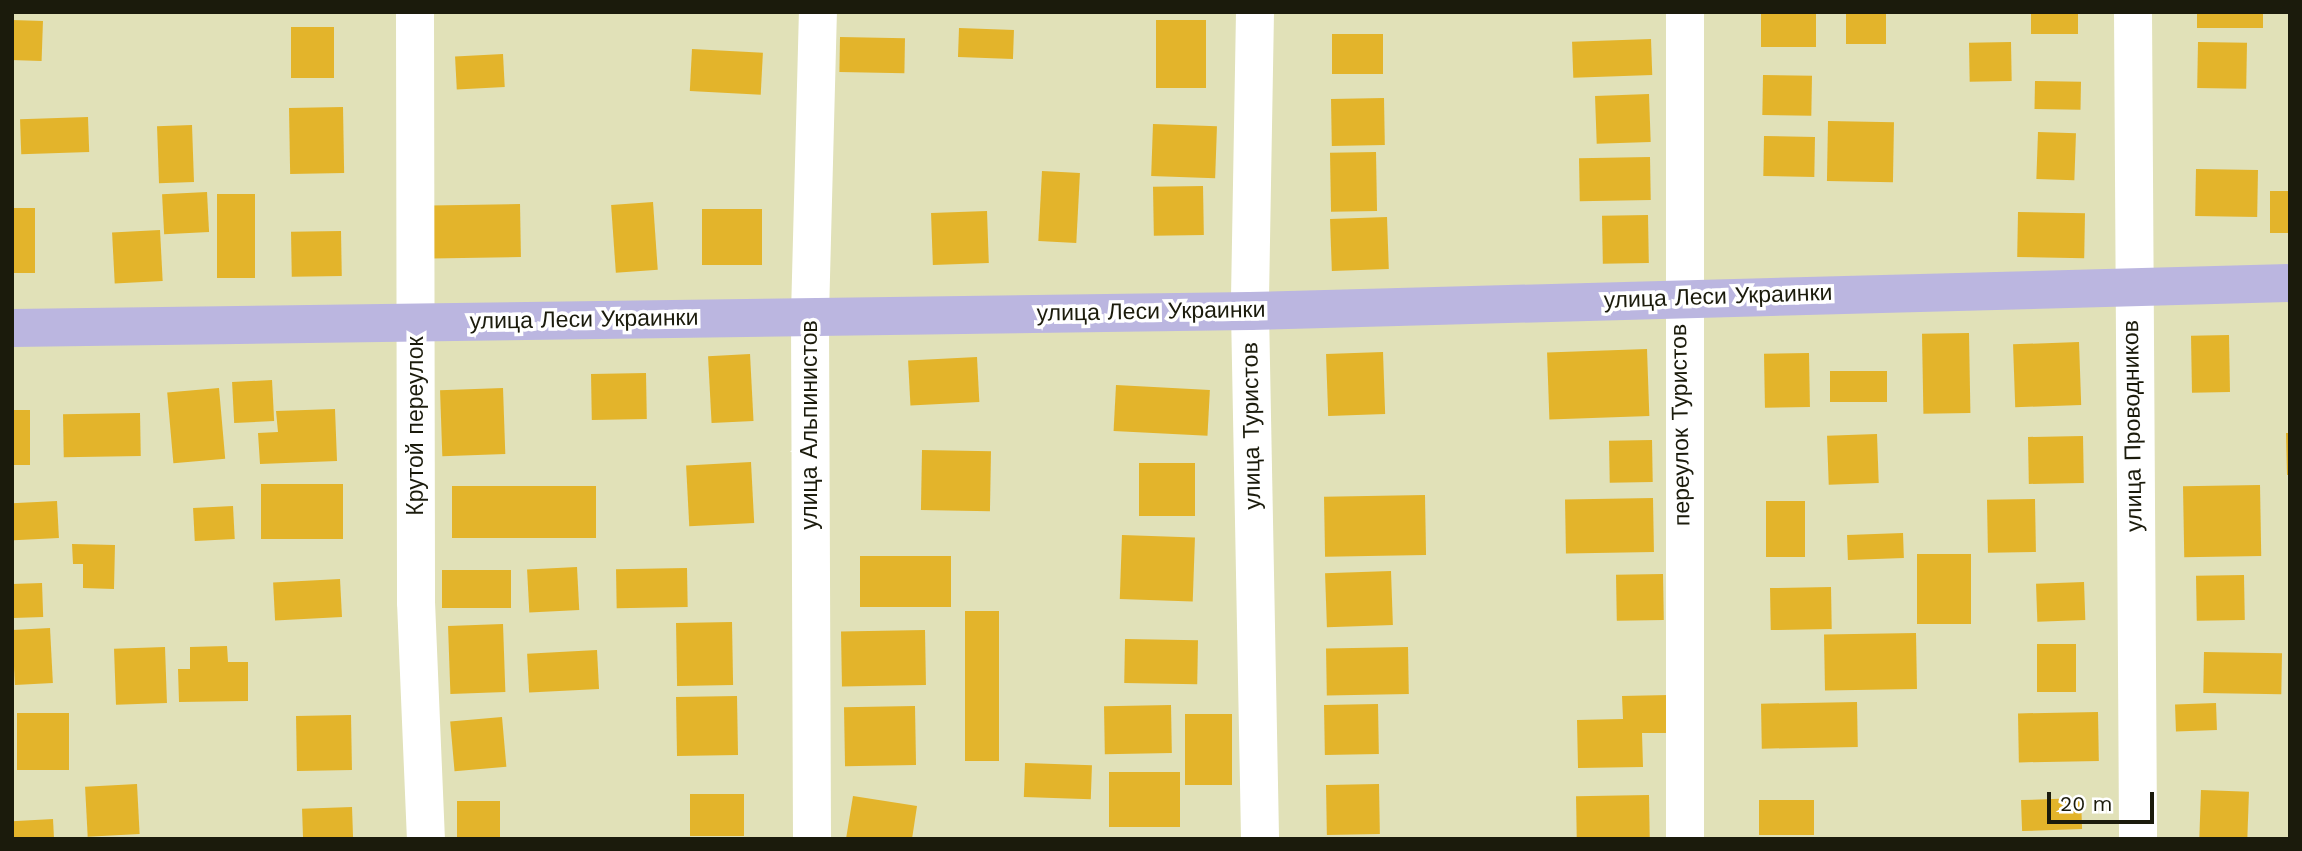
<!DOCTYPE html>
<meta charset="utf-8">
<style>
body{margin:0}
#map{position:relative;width:2302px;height:851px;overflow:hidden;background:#e1e1b8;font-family:"Work Sans",sans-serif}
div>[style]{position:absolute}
.building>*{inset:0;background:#e3b42b;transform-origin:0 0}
.minor>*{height:38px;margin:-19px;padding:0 19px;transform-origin:19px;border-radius:19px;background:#fff}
.major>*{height:38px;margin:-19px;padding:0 19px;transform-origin:19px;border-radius:19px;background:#bbb6e0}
span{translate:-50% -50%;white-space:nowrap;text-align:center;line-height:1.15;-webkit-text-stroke:7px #fff;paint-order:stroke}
.street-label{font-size:23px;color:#1b1b0c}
.frame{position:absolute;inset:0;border:14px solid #1b1b0c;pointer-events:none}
.scale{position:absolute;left:2047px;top:792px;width:107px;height:32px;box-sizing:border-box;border:4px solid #1b1b0c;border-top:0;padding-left:9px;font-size:21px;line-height:24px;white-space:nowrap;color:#1b1b0c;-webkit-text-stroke:5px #fff;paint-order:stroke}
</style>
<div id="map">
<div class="building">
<i style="left:1761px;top:12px;width:55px;height:35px"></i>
<i style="left:1846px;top:12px;width:40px;height:32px"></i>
<i style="left:2031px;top:12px;width:47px;height:22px"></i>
<i style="left:2197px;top:12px;width:66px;height:16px"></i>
<i style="left:12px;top:20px;width:31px;height:40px;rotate:2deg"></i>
<i style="left:1156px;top:20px;width:50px;height:68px"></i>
<i style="left:291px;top:27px;width:43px;height:51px"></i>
<i style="left:959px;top:28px;width:55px;height:29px;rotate:2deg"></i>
<i style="left:1383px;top:34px;width:40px;height:51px;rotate:90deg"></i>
<i style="left:840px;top:37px;width:65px;height:35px;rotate:1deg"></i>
<i style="left:1651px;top:39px;width:36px;height:79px;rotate:88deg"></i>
<i style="left:2011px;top:42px;width:39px;height:42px;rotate:89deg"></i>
<i style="left:2198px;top:42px;width:49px;height:46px;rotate:1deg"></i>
<i style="left:692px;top:49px;width:71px;height:42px;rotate:3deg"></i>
<i style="left:503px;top:54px;width:33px;height:48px;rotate:87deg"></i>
<i style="left:1763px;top:75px;width:49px;height:40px;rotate:1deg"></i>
<i style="left:2035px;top:81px;width:46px;height:28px;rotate:1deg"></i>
<i style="left:1649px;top:94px;width:48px;height:54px;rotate:88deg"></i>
<i style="left:1384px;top:98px;width:47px;height:53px;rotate:89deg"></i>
<i style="left:343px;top:107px;width:66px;height:54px;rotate:89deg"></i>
<i style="left:88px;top:117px;width:35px;height:68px;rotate:88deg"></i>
<i style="left:1828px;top:121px;width:66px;height:60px;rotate:1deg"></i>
<i style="left:1153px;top:124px;width:64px;height:52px;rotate:2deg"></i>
<i style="left:192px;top:125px;width:57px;height:35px;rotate:88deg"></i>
<i style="left:2038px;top:132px;width:38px;height:47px;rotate:2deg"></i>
<i style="left:1764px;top:136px;width:51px;height:40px;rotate:1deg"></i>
<i style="left:1376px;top:152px;width:59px;height:46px;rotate:89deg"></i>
<i style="left:1650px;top:157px;width:43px;height:71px;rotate:89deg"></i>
<i style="left:2196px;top:169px;width:62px;height:47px;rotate:1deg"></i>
<i style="left:1042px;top:171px;width:38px;height:70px;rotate:3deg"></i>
<i style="left:1203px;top:186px;width:49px;height:50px;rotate:89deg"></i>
<i style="left:2270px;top:191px;width:20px;height:42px"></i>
<i style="left:207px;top:192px;width:40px;height:45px;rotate:87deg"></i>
<i style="left:217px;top:194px;width:38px;height:84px"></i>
<i style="left:653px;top:202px;width:68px;height:42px;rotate:86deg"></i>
<i style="left:520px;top:204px;width:53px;height:90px;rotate:89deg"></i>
<i style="left:12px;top:208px;width:23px;height:65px"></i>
<i style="left:702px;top:209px;width:60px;height:56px"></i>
<i style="left:987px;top:211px;width:52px;height:56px;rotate:88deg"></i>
<i style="left:2018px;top:212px;width:67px;height:45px;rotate:1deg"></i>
<i style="left:1648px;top:215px;width:48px;height:46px;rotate:89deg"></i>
<i style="left:1387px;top:217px;width:52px;height:57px;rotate:88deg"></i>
<i style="left:160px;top:230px;width:51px;height:48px;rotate:87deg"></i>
<i style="left:341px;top:231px;width:45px;height:50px;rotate:89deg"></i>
<i style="left:1969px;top:333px;width:80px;height:47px;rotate:89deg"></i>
<i style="left:2229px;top:335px;width:57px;height:38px;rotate:89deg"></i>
<i style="left:2079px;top:342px;width:63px;height:66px;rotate:88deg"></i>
<i style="left:1647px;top:349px;width:67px;height:100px;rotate:88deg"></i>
<i style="left:1383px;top:352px;width:62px;height:57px;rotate:88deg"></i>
<i style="left:1809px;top:353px;width:54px;height:45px;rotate:89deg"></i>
<i style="left:750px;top:354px;width:67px;height:42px;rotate:87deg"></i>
<i style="left:977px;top:357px;width:45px;height:69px;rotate:87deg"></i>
<i style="left:1887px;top:371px;width:31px;height:57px;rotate:90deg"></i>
<i style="left:646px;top:373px;width:46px;height:55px;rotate:89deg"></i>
<i style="left:272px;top:380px;width:41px;height:40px;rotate:87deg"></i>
<i style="left:1116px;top:385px;width:94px;height:46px;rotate:3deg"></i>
<i style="left:219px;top:388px;width:71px;height:52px;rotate:85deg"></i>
<i style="left:503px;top:388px;width:66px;height:63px;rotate:88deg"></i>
<i style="clip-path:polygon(335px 409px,337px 461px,260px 464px,258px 433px,278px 432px,276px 411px)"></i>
<i style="left:12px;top:410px;width:18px;height:55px"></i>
<i style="left:140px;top:413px;width:43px;height:77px;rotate:89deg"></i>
<i style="clip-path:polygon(2286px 433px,2290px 433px,2290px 475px,2287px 475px)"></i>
<i style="left:1877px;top:434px;width:49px;height:50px;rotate:88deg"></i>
<i style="left:2083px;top:436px;width:47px;height:55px;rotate:89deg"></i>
<i style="left:1652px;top:440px;width:42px;height:43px;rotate:89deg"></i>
<i style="left:922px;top:450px;width:69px;height:60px;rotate:1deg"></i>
<i style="left:751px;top:462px;width:61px;height:65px;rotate:87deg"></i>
<i style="left:1139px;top:463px;width:56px;height:53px"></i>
<i style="left:261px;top:484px;width:82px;height:55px"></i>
<i style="left:2260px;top:485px;width:71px;height:77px;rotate:89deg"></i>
<i style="left:452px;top:486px;width:144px;height:52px"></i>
<i style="left:1425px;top:495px;width:60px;height:101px;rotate:89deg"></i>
<i style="left:1653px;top:498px;width:54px;height:88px;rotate:89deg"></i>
<i style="left:2035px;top:499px;width:53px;height:48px;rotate:89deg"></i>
<i style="left:57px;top:501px;width:37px;height:45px;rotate:87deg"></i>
<i style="left:1766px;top:501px;width:39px;height:56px"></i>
<i style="left:233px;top:506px;width:33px;height:40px;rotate:87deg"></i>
<i style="left:1903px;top:533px;width:25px;height:56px;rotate:88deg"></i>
<i style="left:1122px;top:535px;width:73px;height:64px;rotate:2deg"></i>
<i style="clip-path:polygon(72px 544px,115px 545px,114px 589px,83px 588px,83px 564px,73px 564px)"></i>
<i style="left:1917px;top:554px;width:54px;height:70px"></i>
<i style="left:860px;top:556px;width:91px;height:51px"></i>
<i style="left:577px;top:567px;width:43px;height:50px;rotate:87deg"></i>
<i style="left:687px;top:568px;width:39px;height:71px;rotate:89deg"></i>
<i style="left:511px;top:570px;width:38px;height:69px;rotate:90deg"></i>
<i style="left:1391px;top:571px;width:54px;height:66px;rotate:88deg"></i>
<i style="left:1663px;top:574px;width:46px;height:47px;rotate:89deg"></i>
<i style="left:2244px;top:575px;width:45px;height:48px;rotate:89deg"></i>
<i style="left:340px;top:579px;width:38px;height:67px;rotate:87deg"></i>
<i style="left:2084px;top:582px;width:38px;height:48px;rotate:88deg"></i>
<i style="left:42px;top:583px;width:34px;height:30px;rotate:88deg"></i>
<i style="left:1831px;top:587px;width:42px;height:61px;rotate:89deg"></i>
<i style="left:965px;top:611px;width:34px;height:150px"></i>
<i style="left:732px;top:622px;width:63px;height:56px;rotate:89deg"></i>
<i style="left:503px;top:624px;width:68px;height:55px;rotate:88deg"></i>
<i style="left:50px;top:628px;width:55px;height:38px;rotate:87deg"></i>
<i style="left:925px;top:630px;width:55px;height:84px;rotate:89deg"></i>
<i style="left:1916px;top:633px;width:56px;height:92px;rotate:89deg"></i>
<i style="left:1125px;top:639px;width:73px;height:44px;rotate:1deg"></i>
<i style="left:2037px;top:644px;width:39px;height:48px"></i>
<i style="clip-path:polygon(227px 646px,228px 662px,248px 662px,248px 701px,179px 702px,178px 669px,190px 669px,190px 647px)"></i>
<i style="left:165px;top:647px;width:56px;height:51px;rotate:88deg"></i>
<i style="left:1408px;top:647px;width:47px;height:82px;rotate:89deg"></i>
<i style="left:597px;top:650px;width:39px;height:70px;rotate:87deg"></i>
<i style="left:2204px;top:652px;width:78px;height:41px;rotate:1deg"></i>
<i style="clip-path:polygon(1669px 695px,1670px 733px,1642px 733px,1643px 767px,1578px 768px,1577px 720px,1623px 719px,1622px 696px)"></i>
<i style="left:737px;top:696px;width:59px;height:61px;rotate:89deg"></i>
<i style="left:1857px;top:702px;width:45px;height:96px;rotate:89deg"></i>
<i style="left:2216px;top:703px;width:27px;height:41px;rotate:88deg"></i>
<i style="left:1378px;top:704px;width:50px;height:54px;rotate:89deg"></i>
<i style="left:1171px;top:705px;width:48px;height:67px;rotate:89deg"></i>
<i style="left:915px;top:706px;width:59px;height:71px;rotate:89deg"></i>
<i style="left:2098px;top:712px;width:49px;height:80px;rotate:89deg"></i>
<i style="left:17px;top:713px;width:52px;height:57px"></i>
<i style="left:1185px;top:714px;width:47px;height:71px"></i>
<i style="left:351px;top:715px;width:55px;height:55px;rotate:89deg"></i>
<i style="left:502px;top:717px;width:50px;height:52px;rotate:85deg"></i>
<i style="left:1025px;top:763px;width:67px;height:34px;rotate:2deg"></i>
<i style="left:1109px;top:772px;width:71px;height:55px"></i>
<i style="left:137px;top:784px;width:50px;height:52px;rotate:87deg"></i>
<i style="left:1379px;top:784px;width:50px;height:53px;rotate:89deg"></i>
<i style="left:2201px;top:790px;width:48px;height:48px;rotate:2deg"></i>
<i style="left:690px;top:794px;width:54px;height:42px"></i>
<i style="left:1649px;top:795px;width:43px;height:73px;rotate:89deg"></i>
<i style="clip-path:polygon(853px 796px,917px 806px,912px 839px,846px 839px)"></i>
<i style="left:2081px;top:798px;width:31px;height:60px;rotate:88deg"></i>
<i style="left:1814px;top:800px;width:35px;height:55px;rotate:90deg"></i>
<i style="left:457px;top:801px;width:43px;height:38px"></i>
<i style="left:352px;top:807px;width:32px;height:50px;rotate:88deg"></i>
<i style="left:53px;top:819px;width:20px;height:41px;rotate:87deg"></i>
</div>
<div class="minor">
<i style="left:415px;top:12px;width:590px;rotate:89.9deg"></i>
<i style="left:416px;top:602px;width:237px;rotate:87.6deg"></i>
<i style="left:1255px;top:12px;width:299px;rotate:91deg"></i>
<i style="left:1250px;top:311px;width:528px;rotate:88.91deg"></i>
<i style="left:1685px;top:12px;width:827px;rotate:90deg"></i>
<i style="left:2133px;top:12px;width:827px;rotate:89.65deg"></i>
<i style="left:812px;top:839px;width:524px;rotate:-90.22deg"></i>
<i style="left:810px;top:315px;width:303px;rotate:-88.5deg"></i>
</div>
<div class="major">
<i style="left:12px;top:328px;width:1238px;rotate:-0.79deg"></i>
<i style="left:1250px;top:311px;width:1040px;rotate:-1.54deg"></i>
</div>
<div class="street-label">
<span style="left:1718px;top:297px;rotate:-2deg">улица Леси Украинки</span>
<span style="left:1151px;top:312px;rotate:-1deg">улица Леси Украинки</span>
<span style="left:584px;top:320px;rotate:-1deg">улица Леси Украинки</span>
<span style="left:810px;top:425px;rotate:-90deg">улица Альпинистов</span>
<span style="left:1681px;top:425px;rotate:-91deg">переулок Туристов</span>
<span style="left:416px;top:426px;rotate:-90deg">Крутой переулок</span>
<span style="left:1252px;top:426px;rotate:-91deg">улица Туристов</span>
<span style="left:2133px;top:426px;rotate:-91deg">улица Проводников</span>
</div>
<div class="frame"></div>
<div class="scale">20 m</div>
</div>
